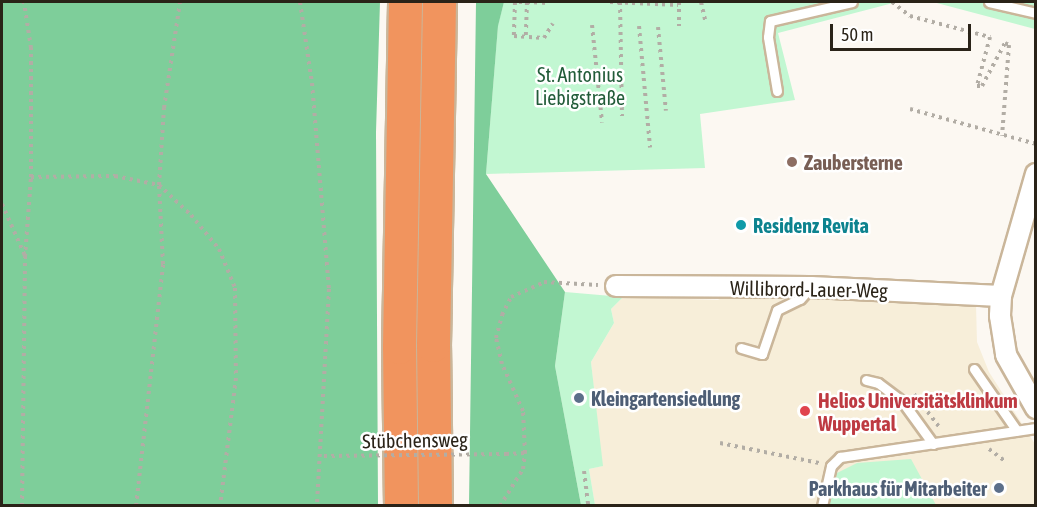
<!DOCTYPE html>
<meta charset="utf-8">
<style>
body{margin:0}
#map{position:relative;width:1037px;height:507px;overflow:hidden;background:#fcf8f2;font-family:"Asap Condensed",sans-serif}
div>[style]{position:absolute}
.medical>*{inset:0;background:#f7eed9}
.green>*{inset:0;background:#c2f7d2}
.forest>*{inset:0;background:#7ece9a}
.path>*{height:4px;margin-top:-2px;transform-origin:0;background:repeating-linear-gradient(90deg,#b2ada5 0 3px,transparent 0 7.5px)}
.roads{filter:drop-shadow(2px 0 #cab69a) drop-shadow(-2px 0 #cab69a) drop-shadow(0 2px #cab69a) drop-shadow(0 -2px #cab69a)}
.service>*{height:9px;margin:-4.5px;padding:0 4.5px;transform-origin:4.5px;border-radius:4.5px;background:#fff}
.minor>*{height:20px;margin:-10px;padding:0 10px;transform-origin:10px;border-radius:10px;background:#fff}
.motorway>*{height:33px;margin:-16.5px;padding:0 16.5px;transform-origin:16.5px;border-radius:16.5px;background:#f1945e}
.path-bridge>*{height:4px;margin-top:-2px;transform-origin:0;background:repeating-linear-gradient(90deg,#b2ada5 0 3px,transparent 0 7.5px)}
.dots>*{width:16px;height:16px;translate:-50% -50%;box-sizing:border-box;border:3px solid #fff;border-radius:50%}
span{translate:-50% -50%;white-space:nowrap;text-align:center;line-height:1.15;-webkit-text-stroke:5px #fff;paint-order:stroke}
.park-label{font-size:20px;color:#225c39}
.education-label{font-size:20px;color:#785e54;font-weight:700}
.left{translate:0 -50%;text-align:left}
.culture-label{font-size:20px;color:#0d838f;font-weight:700}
.street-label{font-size:20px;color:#2a2318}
.service-label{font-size:20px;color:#4e5e75;font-weight:700}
.right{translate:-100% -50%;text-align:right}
.health-label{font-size:20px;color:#be3a42;font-weight:700}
.frame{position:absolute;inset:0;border:3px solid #2a2318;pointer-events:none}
.scale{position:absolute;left:830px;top:24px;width:141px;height:27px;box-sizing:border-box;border:3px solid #2a2318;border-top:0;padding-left:8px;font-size:18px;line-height:21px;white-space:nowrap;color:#2a2318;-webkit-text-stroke:4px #fff;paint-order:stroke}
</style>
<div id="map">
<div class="medical">
<i style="clip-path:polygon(732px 292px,968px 299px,976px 305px,977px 342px,989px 372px,1035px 444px,1035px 505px,595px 505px,589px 469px,602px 466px,591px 362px,614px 323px,611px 309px,623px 297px,718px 300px)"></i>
</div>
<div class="green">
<i style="clip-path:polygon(504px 2px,897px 2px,778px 33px,795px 100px,700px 114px,705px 168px,486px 174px,498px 25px)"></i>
<i style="clip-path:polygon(933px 2px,1035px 2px,1035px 29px)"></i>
<i style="clip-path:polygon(565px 292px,623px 297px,611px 309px,614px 323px,591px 362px,603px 466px,589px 469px,595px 505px,581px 505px,555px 366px)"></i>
<i style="clip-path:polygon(911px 459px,936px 505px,829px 505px,837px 473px,857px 463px)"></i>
</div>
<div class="forest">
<i style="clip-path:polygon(2px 2px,380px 2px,376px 132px,378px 505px,2px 505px)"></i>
<i style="clip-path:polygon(476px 2px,504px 2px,498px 26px,486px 174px,565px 292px,555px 366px,581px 505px,469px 505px)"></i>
</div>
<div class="path">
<i style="left:300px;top:2px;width:82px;rotate:81.6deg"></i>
<i style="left:312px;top:83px;width:207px;rotate:85.3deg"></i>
<i style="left:329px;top:289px;width:217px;rotate:93.2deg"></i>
<i style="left:515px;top:2px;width:34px;rotate:92deg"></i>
<i style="left:514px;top:36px;width:30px;rotate:4deg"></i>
<i style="left:544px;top:38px;width:17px;rotate:-59deg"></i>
<i style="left:519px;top:2px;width:8px"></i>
<i style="left:527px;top:2px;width:35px;rotate:92deg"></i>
<i style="left:527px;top:2px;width:21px;rotate:3deg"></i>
<i style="left:610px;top:2px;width:68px;rotate:2.5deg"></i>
<i style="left:620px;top:2px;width:114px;rotate:89deg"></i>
<i style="left:679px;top:2px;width:24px;rotate:90deg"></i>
<i style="left:701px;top:2px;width:22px;rotate:77deg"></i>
<i style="left:892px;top:2px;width:23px;rotate:38deg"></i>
<i style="left:910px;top:16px;width:83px;rotate:14.7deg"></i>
<i style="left:990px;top:37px;width:51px;rotate:104.9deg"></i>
<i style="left:977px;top:86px;width:5px"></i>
<i style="left:982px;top:86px;width:49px;rotate:-61.9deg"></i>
<i style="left:1005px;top:43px;width:4px;rotate:27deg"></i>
<i style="left:1009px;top:45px;width:91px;rotate:94.4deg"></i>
<i style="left:592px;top:25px;width:98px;rotate:84.1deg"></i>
<i style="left:639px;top:26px;width:122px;rotate:84.8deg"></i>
<i style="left:658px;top:27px;width:84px;rotate:84.6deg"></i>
<i style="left:910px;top:109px;width:131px;rotate:15.5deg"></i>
<i style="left:31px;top:177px;width:84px;rotate:-0.7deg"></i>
<i style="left:115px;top:176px;width:45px;rotate:11.6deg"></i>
<i style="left:159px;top:185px;width:44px;rotate:43.2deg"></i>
<i style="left:191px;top:215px;width:44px;rotate:50.5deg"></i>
<i style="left:219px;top:249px;width:42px;rotate:67.7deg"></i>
<i style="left:235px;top:288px;width:90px;rotate:89.4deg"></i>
<i style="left:236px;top:378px;width:129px;rotate:97.1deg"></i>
<i style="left:2px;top:204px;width:57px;rotate:66.1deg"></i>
<i style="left:914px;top:394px;width:43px;rotate:52.6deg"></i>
<i style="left:720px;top:443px;width:101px;rotate:11.4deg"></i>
<i style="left:989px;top:449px;width:20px;rotate:37deg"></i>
<i style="left:506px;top:454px;width:19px;rotate:-3deg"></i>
<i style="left:584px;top:471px;width:35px;rotate:83deg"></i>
<i style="left:22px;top:506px;width:249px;rotate:-89.3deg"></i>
<i style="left:25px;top:257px;width:80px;rotate:-85.7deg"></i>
<i style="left:31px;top:177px;width:129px;rotate:-90deg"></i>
<i style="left:31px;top:48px;width:47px;rotate:-98.7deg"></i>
<i style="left:136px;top:506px;width:244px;rotate:-83.6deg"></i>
<i style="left:163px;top:264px;width:79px;rotate:-92.9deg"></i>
<i style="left:159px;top:185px;width:77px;rotate:-86.3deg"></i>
<i style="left:164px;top:108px;width:107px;rotate:-81.4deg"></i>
<i style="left:500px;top:506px;width:44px;rotate:-58.1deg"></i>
<i style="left:523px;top:469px;width:16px;rotate:-83deg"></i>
<i style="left:525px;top:453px;width:42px;rotate:-92.7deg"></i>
<i style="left:523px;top:411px;width:51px;rotate:-114.1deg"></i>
<i style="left:502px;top:364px;width:27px;rotate:-103deg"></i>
<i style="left:496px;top:338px;width:24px;rotate:-75deg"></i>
<i style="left:502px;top:315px;width:20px;rotate:-63deg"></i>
<i style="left:511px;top:297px;width:36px;rotate:-24deg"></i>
<i style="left:544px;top:282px;width:54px;rotate:3.2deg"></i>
</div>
<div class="roads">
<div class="service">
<i style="left:989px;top:2px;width:48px;rotate:13.2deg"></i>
<i style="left:777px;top:91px;width:55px;rotate:-99.5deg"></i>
<i style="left:768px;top:37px;width:16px;rotate:-83deg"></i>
<i style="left:770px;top:21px;width:84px;rotate:-13deg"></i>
<i style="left:741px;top:348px;width:22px;rotate:16deg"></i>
<i style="left:762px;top:354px;width:46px;rotate:-71.2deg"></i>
<i style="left:777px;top:310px;width:25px;rotate:-26deg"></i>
<i style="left:800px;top:299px;width:13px;rotate:-48deg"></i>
<i style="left:974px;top:369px;width:75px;rotate:55.3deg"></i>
<i style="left:866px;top:380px;width:12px;rotate:14deg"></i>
<i style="left:878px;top:383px;width:30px;rotate:37deg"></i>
<i style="left:902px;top:401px;width:53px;rotate:54.2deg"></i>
<i style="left:822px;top:506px;width:41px;rotate:-77.3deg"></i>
<i style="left:831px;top:466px;width:13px;rotate:-45deg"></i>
<i style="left:840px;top:457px;width:198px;rotate:-8.4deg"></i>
</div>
<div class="minor">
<i style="left:1036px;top:174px;width:127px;rotate:106deg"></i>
<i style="left:1001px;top:296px;width:20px;rotate:93deg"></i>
<i style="left:1000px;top:316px;width:39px;rotate:81deg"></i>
<i style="left:1006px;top:355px;width:61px;rotate:60.5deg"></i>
<i style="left:616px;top:286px;width:195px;rotate:0.3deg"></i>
<i style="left:811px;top:287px;width:190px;rotate:2.7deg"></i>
</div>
<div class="motorway">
<i style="left:401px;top:506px;width:159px;rotate:-90.7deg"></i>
<i style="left:399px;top:347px;width:345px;rotate:-89deg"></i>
<i style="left:435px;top:506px;width:161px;rotate:-90.7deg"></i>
<i style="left:433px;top:345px;width:343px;rotate:-89deg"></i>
</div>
</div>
<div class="path-bridge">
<i style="left:324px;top:456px;width:182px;rotate:-0.6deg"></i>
</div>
<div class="dots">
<i style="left:792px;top:162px;background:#8d6e63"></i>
<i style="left:741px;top:225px;background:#0f9aa8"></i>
<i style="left:579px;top:398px;background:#5c6f8a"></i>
<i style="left:805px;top:411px;background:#e0444e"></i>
<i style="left:999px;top:488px;background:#5c6f8a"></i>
</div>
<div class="park-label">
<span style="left:580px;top:86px">St. Antonius<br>Liebigstraße</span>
</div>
<div class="education-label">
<span class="left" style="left:804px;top:162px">Zaubersterne</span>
</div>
<div class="culture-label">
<span class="left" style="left:753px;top:225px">Residenz Revita</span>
</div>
<div class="street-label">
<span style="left:809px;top:289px;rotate:1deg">Willibrord-Lauer-Weg</span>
<span style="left:415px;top:440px;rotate:-1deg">Stübchensweg</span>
</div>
<div class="service-label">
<span class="left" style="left:591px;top:398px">Kleingartensiedlung</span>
<span class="right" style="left:987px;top:488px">Parkhaus für Mitarbeiter</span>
</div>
<div class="health-label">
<span class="left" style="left:818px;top:412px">Helios Universitätsklinkum<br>Wuppertal</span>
</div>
<div class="frame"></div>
<div class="scale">50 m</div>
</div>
